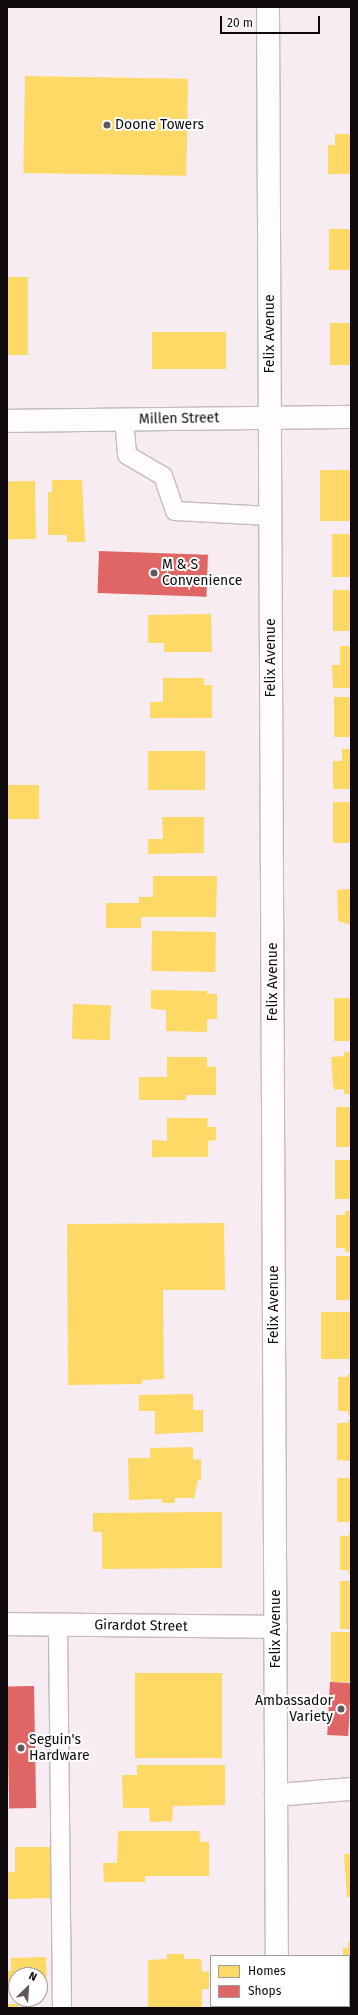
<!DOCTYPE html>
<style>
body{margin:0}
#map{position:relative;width:358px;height:2015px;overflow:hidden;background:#f7ecf2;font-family:"Fira Sans",sans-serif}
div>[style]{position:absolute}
.homes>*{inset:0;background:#ffd966;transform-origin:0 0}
.shops>*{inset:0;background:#e06666;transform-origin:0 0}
.roads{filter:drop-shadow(1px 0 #c3babf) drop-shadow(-1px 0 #c3babf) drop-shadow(0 1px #c3babf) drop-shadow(0 -1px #c3babf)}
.service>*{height:18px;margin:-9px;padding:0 9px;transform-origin:9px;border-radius:9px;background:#fefcfd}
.minor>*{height:22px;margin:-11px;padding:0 11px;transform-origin:11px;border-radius:11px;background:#fefcfd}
.dots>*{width:11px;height:11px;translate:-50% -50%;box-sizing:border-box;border:2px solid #fff;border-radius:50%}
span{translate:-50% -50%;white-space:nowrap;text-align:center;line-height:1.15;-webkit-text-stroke:4px #fff;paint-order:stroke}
.poi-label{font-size:14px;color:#0f090d}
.left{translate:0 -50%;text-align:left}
.right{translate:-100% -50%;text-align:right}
.street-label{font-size:14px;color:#0f090d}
.frame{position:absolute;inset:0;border:8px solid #0f090d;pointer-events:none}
.legend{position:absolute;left:210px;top:1955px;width:140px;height:52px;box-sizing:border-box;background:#fff;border:1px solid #9f9d9e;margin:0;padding:5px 7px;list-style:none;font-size:12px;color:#0f090d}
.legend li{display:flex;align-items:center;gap:8px;height:20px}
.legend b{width:20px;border:1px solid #9f9d9e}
.north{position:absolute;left:8px;top:1967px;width:40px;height:40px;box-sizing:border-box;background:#fff;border:1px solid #9f9d9e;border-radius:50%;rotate:25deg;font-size:11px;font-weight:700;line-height:16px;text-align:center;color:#0f090d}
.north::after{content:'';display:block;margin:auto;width:14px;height:18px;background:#60585d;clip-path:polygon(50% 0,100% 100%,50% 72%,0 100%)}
.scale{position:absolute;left:220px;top:16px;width:100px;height:18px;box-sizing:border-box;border:2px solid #0f090d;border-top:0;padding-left:5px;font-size:12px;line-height:14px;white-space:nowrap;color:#0f090d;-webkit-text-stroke:3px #fff;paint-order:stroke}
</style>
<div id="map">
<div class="homes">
<i style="left:25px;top:76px;width:163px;height:97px;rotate:1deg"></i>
<i style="clip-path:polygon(335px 134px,351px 134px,351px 174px,328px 174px,328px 145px,335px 145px)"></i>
<i style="left:329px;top:229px;width:22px;height:41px"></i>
<i style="left:8px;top:277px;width:20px;height:78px"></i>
<i style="left:330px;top:323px;width:21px;height:42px"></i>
<i style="left:226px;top:332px;width:37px;height:74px;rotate:90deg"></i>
<i style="left:320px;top:470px;width:31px;height:51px"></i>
<i style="clip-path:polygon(52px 480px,82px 480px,85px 542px,67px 542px,67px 535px,48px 535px,48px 492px,52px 492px)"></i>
<i style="left:35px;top:481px;width:58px;height:28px;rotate:89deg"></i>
<i style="left:332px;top:534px;width:19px;height:43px"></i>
<i style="left:333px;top:590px;width:18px;height:41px"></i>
<i style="clip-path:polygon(211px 614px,212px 652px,164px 652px,164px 643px,148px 643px,148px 615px)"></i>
<i style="clip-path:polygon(340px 646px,351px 646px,351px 688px,333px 688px,332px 665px,340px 665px)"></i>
<i style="clip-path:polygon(163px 678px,204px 678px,204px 685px,212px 685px,212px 718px,150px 718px,150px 702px,163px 702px)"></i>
<i style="left:334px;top:697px;width:17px;height:40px"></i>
<i style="clip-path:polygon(342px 749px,351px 749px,351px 789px,333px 789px,333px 761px,342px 761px)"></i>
<i style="left:148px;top:751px;width:57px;height:39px"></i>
<i style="left:7px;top:785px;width:32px;height:34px"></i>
<i style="left:333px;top:802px;width:18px;height:41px"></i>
<i style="clip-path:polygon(162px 817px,204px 817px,204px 853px,148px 854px,148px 839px,163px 839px)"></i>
<i style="clip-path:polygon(153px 876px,217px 876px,216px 917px,141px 917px,141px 928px,106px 928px,106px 903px,139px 903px,139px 897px,153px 897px)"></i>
<i style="clip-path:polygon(351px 889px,351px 925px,338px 921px,337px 890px)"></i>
<i style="left:152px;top:931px;width:64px;height:40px;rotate:1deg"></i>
<i style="clip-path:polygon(151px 990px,207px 991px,207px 994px,217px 994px,217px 1019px,207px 1019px,207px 1032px,166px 1031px,166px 1010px,151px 1009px)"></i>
<i style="left:334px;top:998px;width:17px;height:43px"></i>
<i style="left:73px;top:1004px;width:38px;height:35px;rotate:2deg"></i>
<i style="clip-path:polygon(344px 1052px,351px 1052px,351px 1094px,344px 1094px,344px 1089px,335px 1090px,333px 1086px,331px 1057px,344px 1056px)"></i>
<i style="clip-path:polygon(167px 1057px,207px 1057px,207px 1067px,216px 1067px,216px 1095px,186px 1095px,186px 1100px,139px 1100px,139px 1077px,167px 1077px)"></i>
<i style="left:351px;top:1107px;width:40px;height:15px;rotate:90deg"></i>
<i style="clip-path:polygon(167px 1118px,208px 1118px,207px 1127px,216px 1127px,216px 1140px,208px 1141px,208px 1157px,152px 1157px,152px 1140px,167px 1141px)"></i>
<i style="left:335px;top:1160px;width:16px;height:39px"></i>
<i style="clip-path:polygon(345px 1211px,351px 1211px,351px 1252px,345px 1252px,345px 1248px,336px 1248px,336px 1215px,345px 1215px)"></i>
<i style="clip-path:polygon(224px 1223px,225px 1290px,163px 1290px,164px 1379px,142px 1380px,142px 1384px,68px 1385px,67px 1224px)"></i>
<i style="left:336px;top:1256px;width:15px;height:44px"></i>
<i style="left:321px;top:1312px;width:30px;height:47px"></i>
<i style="clip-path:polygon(348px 1374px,351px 1374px,351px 1415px,348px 1415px,348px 1411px,338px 1411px,338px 1377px,347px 1377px)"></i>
<i style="clip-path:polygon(193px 1394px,193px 1410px,203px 1410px,203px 1432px,155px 1434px,155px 1411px,139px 1411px,139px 1395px)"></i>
<i style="clip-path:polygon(348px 1420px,351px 1420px,351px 1461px,337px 1460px,337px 1423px,348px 1423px)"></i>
<i style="clip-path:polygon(193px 1447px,193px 1460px,201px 1459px,201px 1479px,198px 1480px,194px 1498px,175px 1498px,175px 1503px,162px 1503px,162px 1499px,129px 1500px,128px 1458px,150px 1458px,150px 1448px)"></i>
<i style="left:337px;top:1478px;width:14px;height:44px"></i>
<i style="clip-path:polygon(222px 1512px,222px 1568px,102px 1569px,102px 1532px,93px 1532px,93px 1513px)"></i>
<i style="clip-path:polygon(349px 1532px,351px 1532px,351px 1574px,348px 1574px,349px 1570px,340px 1570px,340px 1536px,349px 1536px)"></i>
<i style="left:340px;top:1581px;width:11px;height:48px"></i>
<i style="left:331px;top:1632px;width:20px;height:50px"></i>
<i style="left:135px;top:1673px;width:87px;height:85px"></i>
<i style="clip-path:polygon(137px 1765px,225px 1765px,225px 1805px,173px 1806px,172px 1821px,150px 1822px,149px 1808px,123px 1808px,122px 1775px,137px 1775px)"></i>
<i style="clip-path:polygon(118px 1831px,199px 1831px,201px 1842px,209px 1842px,209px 1876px,145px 1876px,145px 1882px,104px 1882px,103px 1863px,117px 1863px)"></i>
<i style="clip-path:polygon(15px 1847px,52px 1847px,53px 1898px,7px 1899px,7px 1872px,15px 1872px)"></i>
<i style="clip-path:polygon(344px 1854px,351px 1854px,351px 1897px,347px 1897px)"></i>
<i style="clip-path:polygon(348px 1942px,351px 1942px,351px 1980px,349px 1980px,349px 1956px,343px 1956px,343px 1948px,348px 1949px)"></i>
<i style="clip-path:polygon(167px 1954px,184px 1954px,184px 1959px,201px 1959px,202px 1972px,209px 1971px,209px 1989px,202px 1989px,202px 2008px,148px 2008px,148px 1960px,167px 1959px)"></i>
<i style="clip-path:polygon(46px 1957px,47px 1984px,40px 1984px,40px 1975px,16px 1975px,16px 1984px,7px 1985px,7px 1971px,11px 1971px,11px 1958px)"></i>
<i style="left:7px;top:2004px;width:11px;height:4px"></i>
</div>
<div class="shops">
<i style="left:99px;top:551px;width:109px;height:42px;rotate:2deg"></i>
<i style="left:330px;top:1682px;width:21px;height:53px;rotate:3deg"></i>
<i style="left:34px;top:1686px;width:122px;height:27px;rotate:89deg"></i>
</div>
<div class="roads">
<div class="service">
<i style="left:124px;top:419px;width:36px;rotate:85deg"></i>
<i style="left:127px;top:455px;width:42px;rotate:30.3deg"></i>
<i style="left:163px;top:476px;width:37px;rotate:71deg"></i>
<i style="left:175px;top:511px;width:95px;rotate:3deg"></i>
<i style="left:58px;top:1625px;width:383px;rotate:89.4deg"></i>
</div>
<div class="minor">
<i style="left:268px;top:7px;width:1949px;rotate:89.74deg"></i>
<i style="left:7px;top:421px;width:344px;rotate:-0.7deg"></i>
<i style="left:7px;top:1624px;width:269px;rotate:0.6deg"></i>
<i style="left:276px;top:1795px;width:75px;rotate:-4.6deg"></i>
<i style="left:277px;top:2006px;width:2px;rotate:90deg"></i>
</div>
</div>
<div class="dots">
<i style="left:107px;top:125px;background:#60585d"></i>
<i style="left:154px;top:573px;background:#60585d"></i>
<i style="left:341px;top:1709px;background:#60585d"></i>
<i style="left:21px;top:1748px;background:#60585d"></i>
</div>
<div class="poi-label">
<span class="left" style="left:115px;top:125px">Doone Towers</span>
<span class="left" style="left:162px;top:573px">M &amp; S<br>Convenience</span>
<span class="right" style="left:333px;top:1709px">Ambassador<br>Variety</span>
<span class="left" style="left:29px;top:1748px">Seguin's<br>Hardware</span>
</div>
<div class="street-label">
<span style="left:270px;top:334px;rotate:-90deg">Felix Avenue</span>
<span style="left:179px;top:419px;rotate:-1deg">Millen Street</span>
<span style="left:271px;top:658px;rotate:-90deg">Felix Avenue</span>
<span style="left:273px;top:982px;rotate:-90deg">Felix Avenue</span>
<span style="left:274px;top:1305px;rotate:-90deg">Felix Avenue</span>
<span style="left:141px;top:1626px;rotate:1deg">Girardot Street</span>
<span style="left:276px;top:1629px;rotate:-90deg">Felix Avenue</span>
</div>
<div class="frame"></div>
<ul class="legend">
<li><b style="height:11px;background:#ffd966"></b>Homes</li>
<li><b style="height:11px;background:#e06666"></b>Shops</li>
</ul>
<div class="north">N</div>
<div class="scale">20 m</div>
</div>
